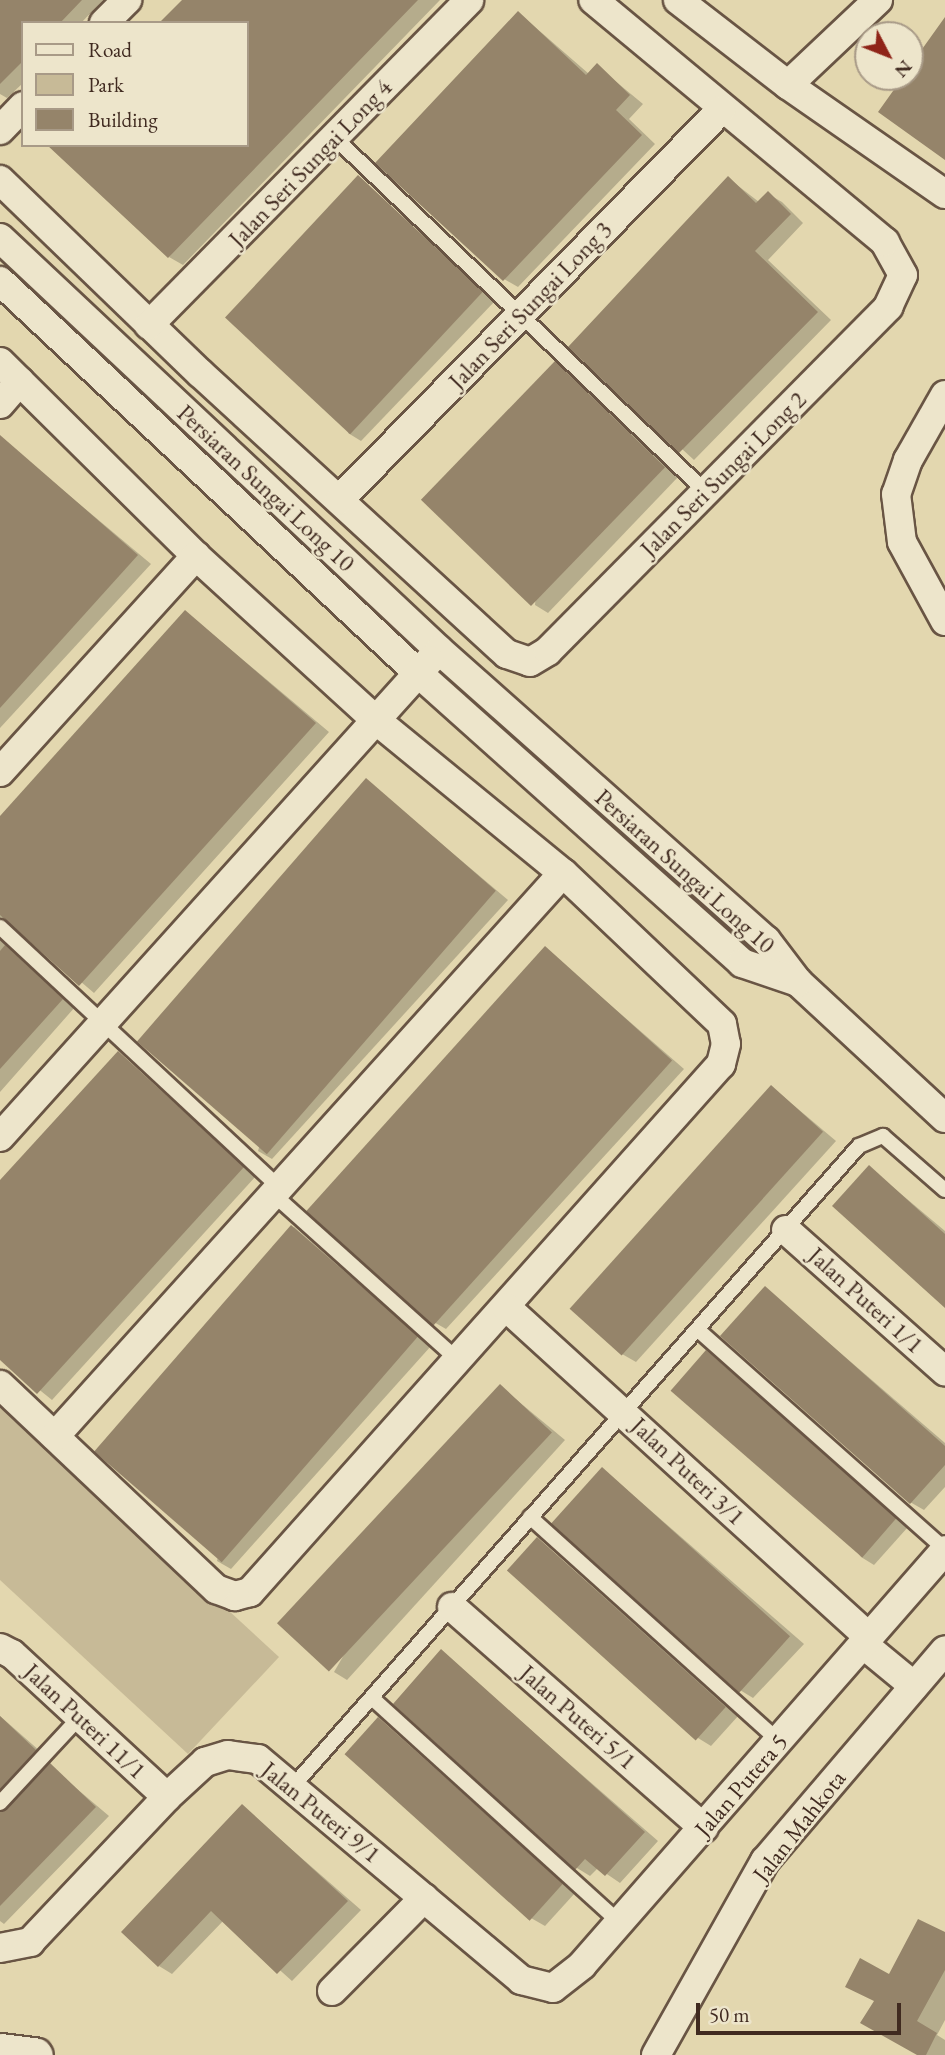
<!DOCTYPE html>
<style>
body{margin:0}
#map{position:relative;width:945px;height:2055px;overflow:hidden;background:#e3d7af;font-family:"EB Garamond",serif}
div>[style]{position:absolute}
.green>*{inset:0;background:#c7ba97}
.shadow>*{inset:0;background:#0003}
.building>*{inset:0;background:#95846a;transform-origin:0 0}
.roads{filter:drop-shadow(2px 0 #695544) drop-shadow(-2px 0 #695544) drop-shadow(0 2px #695544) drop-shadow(0 -2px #695544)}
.service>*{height:14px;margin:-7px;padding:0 7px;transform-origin:7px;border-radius:7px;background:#ede5cb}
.minor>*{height:28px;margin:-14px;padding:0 14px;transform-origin:14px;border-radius:14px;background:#ede5cb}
.tertiary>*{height:35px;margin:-17.5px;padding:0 17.5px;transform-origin:17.5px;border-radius:17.5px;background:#ede5cb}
span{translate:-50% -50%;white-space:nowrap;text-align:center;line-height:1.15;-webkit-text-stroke:5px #ede5cb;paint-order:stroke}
.street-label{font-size:24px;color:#402a20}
.legend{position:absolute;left:21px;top:21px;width:228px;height:126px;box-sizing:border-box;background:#ede5cb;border:2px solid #a89a87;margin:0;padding:9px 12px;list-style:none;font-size:21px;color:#402a20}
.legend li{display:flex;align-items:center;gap:14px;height:35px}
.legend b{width:35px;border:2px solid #a89a87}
.north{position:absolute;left:854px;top:21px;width:70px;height:70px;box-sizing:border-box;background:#ede5cb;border:2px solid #a89a87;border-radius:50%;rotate:132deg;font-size:19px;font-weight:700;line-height:28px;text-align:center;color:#402a20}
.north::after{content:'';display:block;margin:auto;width:24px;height:32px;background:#8f2418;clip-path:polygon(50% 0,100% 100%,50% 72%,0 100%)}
.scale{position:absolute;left:696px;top:2003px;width:205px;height:32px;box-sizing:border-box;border:4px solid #402a20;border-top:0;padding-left:9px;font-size:21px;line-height:24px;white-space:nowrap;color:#402a20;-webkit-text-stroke:5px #ede5cb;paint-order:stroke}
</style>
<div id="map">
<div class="green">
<i style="clip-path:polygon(0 1400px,279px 1657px,188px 1754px,0 1580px)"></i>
</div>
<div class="shadow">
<i style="clip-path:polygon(0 0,103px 0,81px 23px,23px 23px,23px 83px,7px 98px,0 94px)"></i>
<i style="clip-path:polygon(184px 0,440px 0,183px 265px,169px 257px,247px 145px,247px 23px)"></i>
<i style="clip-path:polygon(519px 13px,589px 74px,597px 66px,643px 104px,629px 119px,655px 144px,518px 287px,504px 279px)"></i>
<i style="clip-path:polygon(358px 177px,495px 301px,361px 441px,348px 433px)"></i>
<i style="clip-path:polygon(728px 178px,759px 202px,768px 194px,782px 202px,803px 223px,768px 260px,831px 320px,694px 460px,571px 347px)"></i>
<i style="clip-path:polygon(555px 363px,679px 476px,548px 613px,535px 605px)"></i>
<i style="clip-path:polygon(9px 445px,151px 564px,0 728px,0 456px)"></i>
<i style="clip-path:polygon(186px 612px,329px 732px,94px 993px,17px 927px,6px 928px,7px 944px,75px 1007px,0 1092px,0 818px)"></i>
<i style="clip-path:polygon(366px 780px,508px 900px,272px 1159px,258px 1151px)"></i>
<i style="clip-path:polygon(545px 948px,684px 1069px,446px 1329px,432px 1321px)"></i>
<i style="clip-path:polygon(119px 1053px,256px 1176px,52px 1400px,0 1358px,0 1183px)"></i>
<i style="clip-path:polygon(772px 1087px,836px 1141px,636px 1362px,622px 1354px)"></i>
<i style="clip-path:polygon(869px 1167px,945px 1231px,945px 1305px)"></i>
<i style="clip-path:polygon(294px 1227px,431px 1346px,231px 1569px,217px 1561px)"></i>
<i style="clip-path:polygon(765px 1288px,945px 1443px,945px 1487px,924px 1510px,910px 1502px)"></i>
<i style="clip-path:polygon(707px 1352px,908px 1527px,874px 1565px,861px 1557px)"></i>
<i style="clip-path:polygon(500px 1386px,565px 1440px,347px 1680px,334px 1672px)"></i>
<i style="clip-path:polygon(603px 1469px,804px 1644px,753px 1698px,740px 1690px)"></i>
<i style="clip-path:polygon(538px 1539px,739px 1715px,711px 1746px,698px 1738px)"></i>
<i style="clip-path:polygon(441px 1652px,658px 1841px,620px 1883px,598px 1868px,590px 1876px,577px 1868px)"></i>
<i style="clip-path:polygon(0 1716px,49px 1759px,6px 1805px,6px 1813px,50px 1766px,109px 1816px,4px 1924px,0 1921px)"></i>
<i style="clip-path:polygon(379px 1719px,575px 1893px,545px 1926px,531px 1918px)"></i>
<i style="clip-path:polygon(243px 1807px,361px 1910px,292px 1981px,224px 1920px,172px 1974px,159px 1966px)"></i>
<i style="clip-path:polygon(945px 1934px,945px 2020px,937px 2035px,945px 2040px,945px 2055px,920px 2055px,876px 2002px,890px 1976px)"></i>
</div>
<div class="building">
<i style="clip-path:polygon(0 0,82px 0,60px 23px,23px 23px,23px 61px,0 84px)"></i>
<i style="clip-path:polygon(182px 0,418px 0,168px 258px,47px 145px,247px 145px,247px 23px,159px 23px)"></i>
<i style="clip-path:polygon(518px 11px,586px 75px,597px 63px,630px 95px,616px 110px,642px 135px,503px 281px,375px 163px)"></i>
<i style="clip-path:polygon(945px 17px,945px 160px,878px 112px,903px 77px,910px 77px,910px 66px)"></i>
<i style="left:358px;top:175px;width:171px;height:195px;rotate:43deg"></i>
<i style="clip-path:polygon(728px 176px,756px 203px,768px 191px,791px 214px,755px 251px,818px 312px,679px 453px,568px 347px)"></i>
<i style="left:555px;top:361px;width:153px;height:193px;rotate:44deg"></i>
<i style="clip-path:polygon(0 435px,138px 555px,0 708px)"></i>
<i style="clip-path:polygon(185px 610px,316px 723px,79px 986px,0 915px,0 816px)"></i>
<i style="left:366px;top:778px;width:172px;height:349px;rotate:41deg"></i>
<i style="clip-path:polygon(5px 945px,63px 999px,0 1069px,0 951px)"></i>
<i style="left:545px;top:946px;width:171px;height:357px;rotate:42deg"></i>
<i style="clip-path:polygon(118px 1051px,244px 1167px,37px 1394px,0 1360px,0 1180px)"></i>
<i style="left:771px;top:1085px;width:70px;height:301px;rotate:42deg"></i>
<i style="clip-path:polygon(869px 1165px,945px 1234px,945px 1308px,832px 1206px)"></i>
<i style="left:291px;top:1225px;width:169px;height:300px;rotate:41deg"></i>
<i style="clip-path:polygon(765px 1286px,945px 1446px,945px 1465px,910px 1504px,720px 1336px)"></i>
<i style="left:706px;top:1350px;width:254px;height:54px;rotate:41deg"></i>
<i style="left:500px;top:1384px;width:71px;height:327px;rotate:43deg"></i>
<i style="left:602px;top:1467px;width:253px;height:76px;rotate:42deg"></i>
<i style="left:537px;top:1537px;width:254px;height:45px;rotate:42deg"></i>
<i style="clip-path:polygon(441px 1649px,645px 1832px,605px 1876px,585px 1859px,575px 1870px,393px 1704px)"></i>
<i style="clip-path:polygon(0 1716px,36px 1750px,0 1789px)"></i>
<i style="left:378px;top:1717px;width:249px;height:50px;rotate:42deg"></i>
<i style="clip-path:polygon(50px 1763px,96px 1807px,0 1906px,0 1812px)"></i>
<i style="clip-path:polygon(242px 1804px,348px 1901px,277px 1974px,211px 1911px,158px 1967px,121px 1932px)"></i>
<i style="clip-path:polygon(918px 1919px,945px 1932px,945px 1970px,917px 2021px,937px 2033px,926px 2055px,917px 2055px,860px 2023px,874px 2001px,845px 1987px,860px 1958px,889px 1974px)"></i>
</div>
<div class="roads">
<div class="service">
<i style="left:334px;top:137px;width:514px;rotate:43.66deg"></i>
<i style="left:0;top:927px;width:381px;rotate:43deg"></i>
<i style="left:273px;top:1194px;width:249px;rotate:41.9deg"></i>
<i style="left:698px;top:1330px;width:330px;rotate:41.6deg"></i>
<i style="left:530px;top:1517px;width:335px;rotate:42deg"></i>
<i style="left:372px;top:1698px;width:335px;rotate:42.2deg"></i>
<i style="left:294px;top:1785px;width:853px;rotate:-48.52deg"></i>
<i style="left:859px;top:1146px;width:26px;rotate:-23deg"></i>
<i style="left:883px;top:1136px;width:82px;rotate:41.1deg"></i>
<i style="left:0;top:1803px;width:117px;rotate:-47.1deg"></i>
</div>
<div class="minor">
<i style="left:678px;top:0;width:139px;rotate:37.7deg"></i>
<i style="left:788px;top:85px;width:191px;rotate:34.8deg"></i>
<i style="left:104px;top:23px;width:33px;rotate:-45deg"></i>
<i style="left:788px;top:85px;width:124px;rotate:-43.4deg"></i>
<i style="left:0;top:130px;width:33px;rotate:-46deg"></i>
<i style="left:0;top:180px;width:278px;rotate:44deg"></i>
<i style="left:200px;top:373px;width:416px;rotate:42.5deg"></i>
<i style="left:507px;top:654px;width:24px;rotate:19deg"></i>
<i style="left:530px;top:662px;width:21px;rotate:-31deg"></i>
<i style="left:548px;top:651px;width:484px;rotate:-45.3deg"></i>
<i style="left:888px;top:307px;width:35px;rotate:-65deg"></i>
<i style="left:903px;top:275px;width:38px;rotate:-119deg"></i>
<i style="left:885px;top:242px;width:379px;rotate:-140.3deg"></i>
<i style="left:0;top:238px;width:602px;rotate:43.18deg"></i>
<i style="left:439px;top:650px;width:437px;rotate:41.6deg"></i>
<i style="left:766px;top:940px;width:53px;rotate:52.7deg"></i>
<i style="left:798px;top:982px;width:200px;rotate:42.8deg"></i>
<i style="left:0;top:281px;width:573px;rotate:43.16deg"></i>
<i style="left:418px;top:673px;width:435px;rotate:41.8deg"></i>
<i style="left:742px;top:963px;width:59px;rotate:18.7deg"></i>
<i style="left:149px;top:325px;width:456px;rotate:-45.4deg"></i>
<i style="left:0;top:362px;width:276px;rotate:44.7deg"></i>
<i style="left:196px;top:556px;width:245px;rotate:42.4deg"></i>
<i style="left:377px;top:721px;width:240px;rotate:39.3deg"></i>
<i style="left:563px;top:873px;width:219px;rotate:43.5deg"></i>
<i style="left:722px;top:1024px;width:20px;rotate:79deg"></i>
<i style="left:726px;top:1044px;width:21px;rotate:104deg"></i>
<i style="left:721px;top:1064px;width:708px;rotate:131.73deg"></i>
<i style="left:250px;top:1592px;width:16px;rotate:165deg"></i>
<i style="left:235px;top:1596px;width:20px;rotate:-160deg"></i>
<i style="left:216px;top:1589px;width:297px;rotate:-136.6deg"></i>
<i style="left:945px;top:395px;width:75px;rotate:119.6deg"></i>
<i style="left:908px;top:460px;width:36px;rotate:109deg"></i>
<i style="left:896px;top:494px;width:48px;rotate:82.9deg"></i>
<i style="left:902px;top:542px;width:90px;rotate:61.4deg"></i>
<i style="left:0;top:404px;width:30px;rotate:-49deg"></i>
<i style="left:339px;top:500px;width:546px;rotate:-45.59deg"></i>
<i style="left:0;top:772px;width:292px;rotate:-47.8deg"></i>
<i style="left:0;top:1137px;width:642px;rotate:-47.97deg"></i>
<i style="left:786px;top:1230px;width:213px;rotate:41.6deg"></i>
<i style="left:506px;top:1307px;width:491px;rotate:42.3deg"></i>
<i style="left:55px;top:1436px;width:758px;rotate:-47.94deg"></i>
<i style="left:452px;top:1607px;width:335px;rotate:41.3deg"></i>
<i style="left:863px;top:1644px;width:66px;rotate:39.5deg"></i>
<i style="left:0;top:1648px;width:13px;rotate:27deg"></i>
<i style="left:12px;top:1654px;width:211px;rotate:42.7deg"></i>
<i style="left:0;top:1948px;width:31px;rotate:-11deg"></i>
<i style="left:30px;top:1942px;width:199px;rotate:-46.6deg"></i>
<i style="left:167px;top:1797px;width:52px;rotate:-42.6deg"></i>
<i style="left:205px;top:1762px;width:24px;rotate:-17deg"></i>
<i style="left:228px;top:1755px;width:30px;rotate:8deg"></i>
<i style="left:258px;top:1759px;width:344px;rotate:40deg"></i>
<i style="left:521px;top:1980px;width:33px;rotate:14deg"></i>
<i style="left:553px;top:1988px;width:37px;rotate:-38deg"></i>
<i style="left:582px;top:1965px;width:551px;rotate:-48.82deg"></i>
<i style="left:332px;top:1991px;width:131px;rotate:-45.3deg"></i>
<i style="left:656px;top:2055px;width:223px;rotate:-60.7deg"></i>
<i style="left:765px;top:1861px;width:277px;rotate:-49.5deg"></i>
</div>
<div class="tertiary">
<i style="left:0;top:2051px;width:35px;rotate:7deg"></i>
</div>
</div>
<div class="street-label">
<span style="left:310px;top:163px;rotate:-46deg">Jalan Seri Sungai Long 4</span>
<span style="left:530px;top:305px;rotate:-46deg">Jalan Seri Sungai Long 3</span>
<span style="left:723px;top:474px;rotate:-45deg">Jalan Seri Sungai Long 2</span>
<span style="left:266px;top:488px;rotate:43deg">Persiaran Sungai Long 10</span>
<span style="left:685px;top:871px;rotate:42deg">Persiaran Sungai Long 10</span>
<span style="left:866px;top:1300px;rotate:42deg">Jalan Puteri 1/1</span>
<span style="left:688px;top:1471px;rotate:43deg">Jalan Puteri 3/1</span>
<span style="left:578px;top:1717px;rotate:41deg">Jalan Puteri 5/1</span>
<span style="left:85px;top:1721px;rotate:43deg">Jalan Puteri 11/1</span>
<span style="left:741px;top:1785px;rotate:-49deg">Jalan Putera 5</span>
<span style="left:321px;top:1812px;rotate:39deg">Jalan Puteri 9/1</span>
<span style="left:799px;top:1826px;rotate:-52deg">Jalan Mahkota</span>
</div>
<ul class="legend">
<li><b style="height:9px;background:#ede5cb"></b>Road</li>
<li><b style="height:19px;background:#c7ba97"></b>Park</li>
<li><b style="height:19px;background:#95846a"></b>Building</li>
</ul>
<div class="north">N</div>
<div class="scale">50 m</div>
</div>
